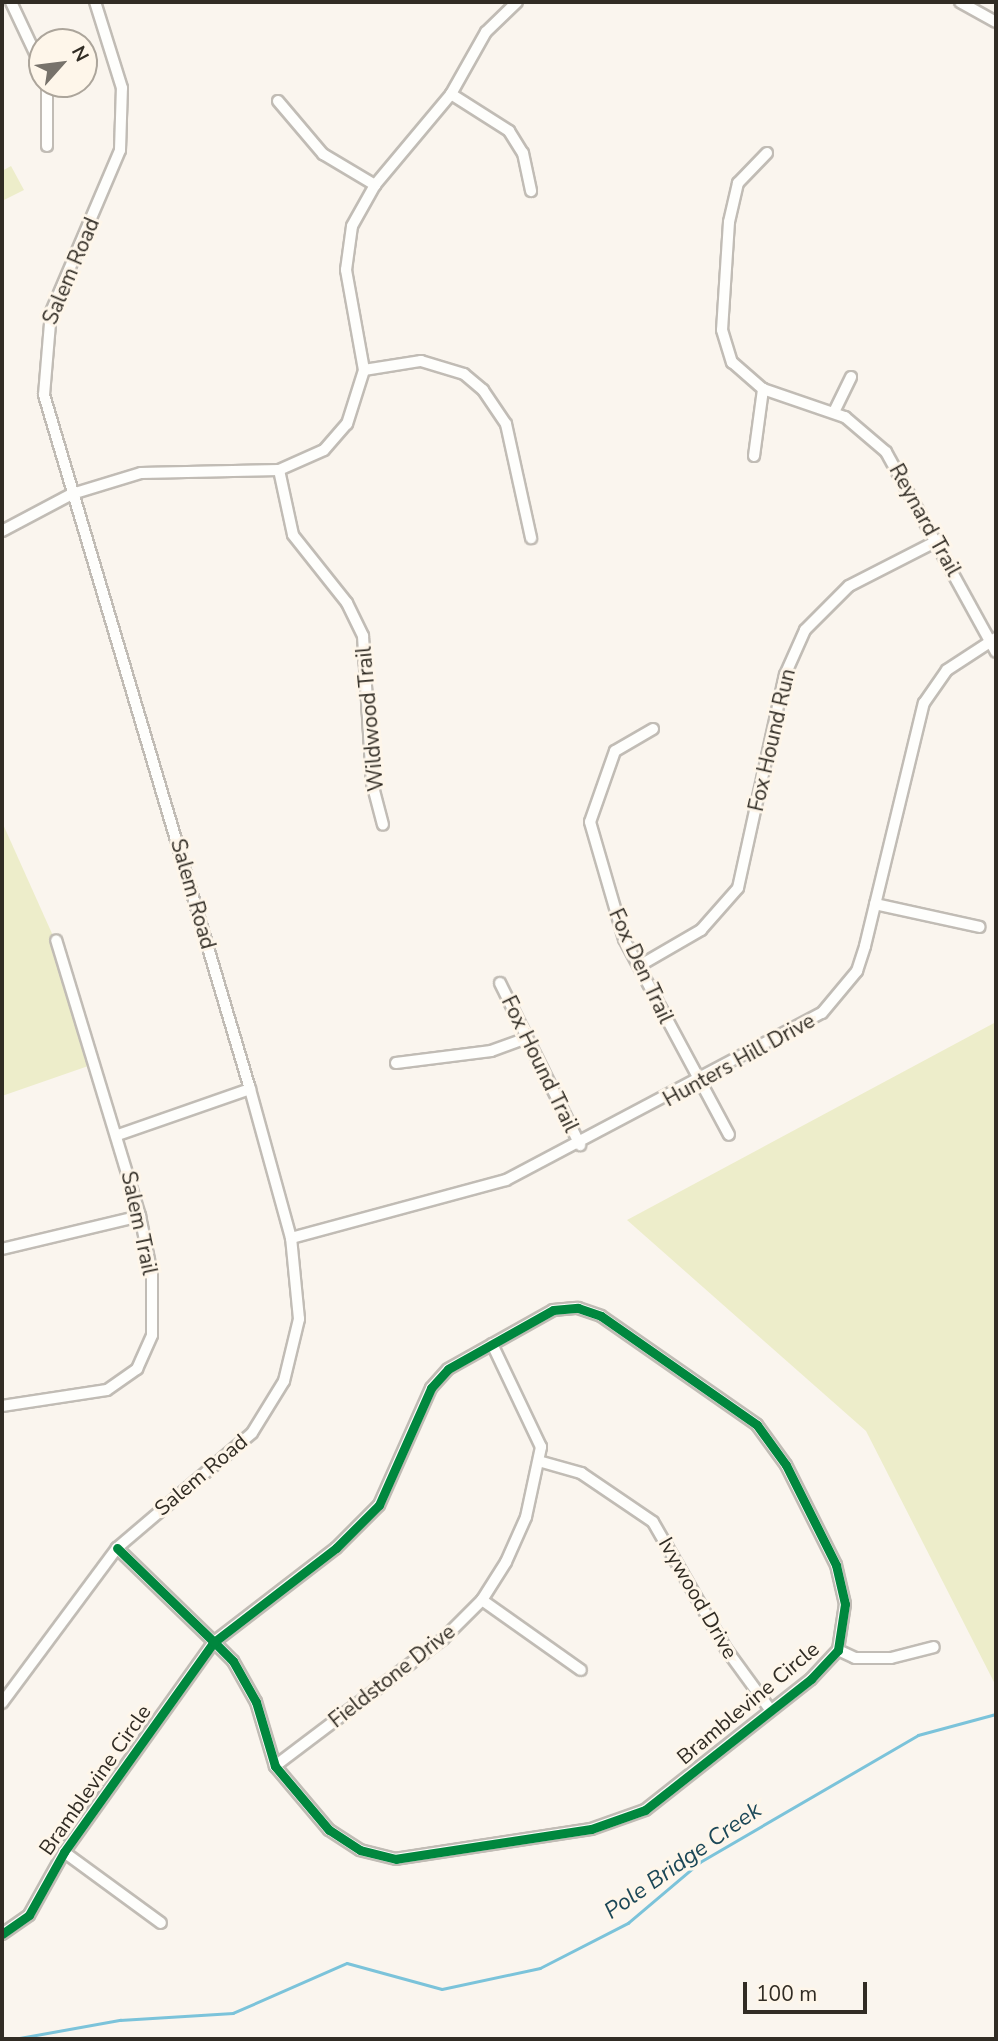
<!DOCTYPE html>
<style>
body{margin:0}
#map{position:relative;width:998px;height:2041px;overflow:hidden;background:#faf5ee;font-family:"Nunito Sans",sans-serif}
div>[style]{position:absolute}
.green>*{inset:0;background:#ededca}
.stream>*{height:2.5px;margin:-1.25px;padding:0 1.25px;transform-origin:1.25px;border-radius:1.25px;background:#7bc3da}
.roads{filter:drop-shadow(2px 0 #c1bcb5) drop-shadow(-2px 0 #c1bcb5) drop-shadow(0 2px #c1bcb5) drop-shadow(0 -2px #c1bcb5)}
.minor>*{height:10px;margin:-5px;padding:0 5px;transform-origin:5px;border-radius:5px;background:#fefefc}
.cycleway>*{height:9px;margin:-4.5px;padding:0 4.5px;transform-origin:4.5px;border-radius:4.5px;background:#00873e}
span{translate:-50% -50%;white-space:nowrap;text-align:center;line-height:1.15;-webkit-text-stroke:6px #fef6ea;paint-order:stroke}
.street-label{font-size:21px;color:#312c24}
.water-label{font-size:23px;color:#1b4757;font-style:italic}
.frame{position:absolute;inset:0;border:4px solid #312c24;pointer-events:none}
.north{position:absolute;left:28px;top:28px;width:70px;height:70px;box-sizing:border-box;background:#fef6ea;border:2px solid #aca59b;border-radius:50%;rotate:62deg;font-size:19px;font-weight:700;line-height:28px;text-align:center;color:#312c24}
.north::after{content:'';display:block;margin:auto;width:24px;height:32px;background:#77726b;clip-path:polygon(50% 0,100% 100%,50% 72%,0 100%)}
.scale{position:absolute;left:743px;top:1982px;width:124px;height:32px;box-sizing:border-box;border:4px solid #312c24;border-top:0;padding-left:9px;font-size:21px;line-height:24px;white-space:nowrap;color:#312c24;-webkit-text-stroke:5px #fef6ea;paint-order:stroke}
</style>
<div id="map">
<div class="green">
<i style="clip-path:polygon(11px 166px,24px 190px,2px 201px,2px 171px)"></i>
<i style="clip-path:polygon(2px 822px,54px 938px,94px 1064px,2px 1096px)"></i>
<i style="clip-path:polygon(996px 1022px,996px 1686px,866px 1431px,627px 1220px)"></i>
</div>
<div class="stream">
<i style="left:14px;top:2039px;width:108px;rotate:-10.2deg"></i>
<i style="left:120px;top:2020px;width:113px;rotate:-3.5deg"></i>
<i style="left:233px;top:2013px;width:124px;rotate:-23.7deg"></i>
<i style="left:347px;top:1963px;width:98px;rotate:15.3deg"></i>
<i style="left:442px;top:1989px;width:100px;rotate:-12.1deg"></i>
<i style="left:540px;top:1968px;width:99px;rotate:-27.1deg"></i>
<i style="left:628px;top:1923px;width:94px;rotate:-40.3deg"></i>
<i style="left:700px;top:1862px;width:252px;rotate:-30.2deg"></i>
<i style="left:918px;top:1735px;width:81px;rotate:-15.1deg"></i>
</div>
<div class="roads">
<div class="minor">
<i style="left:11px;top:2px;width:73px;rotate:64.8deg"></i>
<i style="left:960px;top:2px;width:41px;rotate:29.1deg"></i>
<i style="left:47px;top:84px;width:62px;rotate:90deg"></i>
<i style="left:451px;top:94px;width:69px;rotate:32.5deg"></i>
<i style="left:509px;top:131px;width:26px;rotate:58deg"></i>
<i style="left:523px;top:153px;width:39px;rotate:78deg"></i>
<i style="left:278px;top:101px;width:70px;rotate:49.7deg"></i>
<i style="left:323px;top:154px;width:61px;rotate:30.8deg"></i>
<i style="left:767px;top:153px;width:42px;rotate:134deg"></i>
<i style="left:738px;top:183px;width:40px;rotate:103deg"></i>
<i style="left:729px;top:222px;width:108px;rotate:93.7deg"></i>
<i style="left:722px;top:330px;width:34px;rotate:73deg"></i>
<i style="left:732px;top:362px;width:41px;rotate:41.1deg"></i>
<i style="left:763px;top:389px;width:87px;rotate:18.9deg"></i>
<i style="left:845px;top:417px;width:54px;rotate:40.5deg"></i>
<i style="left:886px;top:452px;width:228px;rotate:61.2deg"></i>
<i style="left:364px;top:370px;width:58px;rotate:-9deg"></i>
<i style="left:421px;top:361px;width:45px;rotate:16.8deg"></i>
<i style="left:464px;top:374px;width:25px;rotate:40deg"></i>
<i style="left:483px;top:390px;width:41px;rotate:55.9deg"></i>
<i style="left:506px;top:424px;width:117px;rotate:77.6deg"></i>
<i style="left:834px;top:412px;width:39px;rotate:-64deg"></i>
<i style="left:754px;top:456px;width:68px;rotate:-82.3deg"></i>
<i style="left:279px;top:470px;width:66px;rotate:77.8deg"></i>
<i style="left:293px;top:535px;width:87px;rotate:51.5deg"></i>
<i style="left:347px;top:603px;width:37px;rotate:64deg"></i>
<i style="left:363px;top:636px;width:147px;rotate:86.5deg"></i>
<i style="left:372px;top:783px;width:43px;rotate:75.3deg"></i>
<i style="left:2px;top:531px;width:79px;rotate:-27.9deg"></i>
<i style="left:72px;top:494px;width:72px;rotate:-16.9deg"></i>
<i style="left:141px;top:473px;width:138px;rotate:-1.2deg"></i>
<i style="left:279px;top:470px;width:49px;rotate:-24deg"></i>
<i style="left:324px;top:450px;width:35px;rotate:-49deg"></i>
<i style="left:347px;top:424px;width:57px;rotate:-72.5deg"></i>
<i style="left:364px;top:370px;width:102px;rotate:-100.2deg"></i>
<i style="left:346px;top:270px;width:44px;rotate:-82.2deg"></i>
<i style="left:352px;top:226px;width:47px;rotate:-60.7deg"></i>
<i style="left:375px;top:185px;width:119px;rotate:-50.1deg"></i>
<i style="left:451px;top:94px;width:71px;rotate:-60.6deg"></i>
<i style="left:486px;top:32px;width:43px;rotate:-44.1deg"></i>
<i style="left:653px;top:729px;width:44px;rotate:149.9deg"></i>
<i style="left:615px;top:751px;width:75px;rotate:109.4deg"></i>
<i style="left:590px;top:822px;width:122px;rotate:73.8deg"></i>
<i style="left:624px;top:939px;width:222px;rotate:61.8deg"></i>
<i style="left:875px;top:904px;width:107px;rotate:12.4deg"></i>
<i style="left:639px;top:966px;width:72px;rotate:-30.1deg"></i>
<i style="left:701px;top:930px;width:56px;rotate:-48.6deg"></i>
<i style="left:738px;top:888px;width:218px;rotate:-77.6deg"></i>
<i style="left:785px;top:675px;width:49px;rotate:-66deg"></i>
<i style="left:805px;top:630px;width:62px;rotate:-45deg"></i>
<i style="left:849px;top:586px;width:101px;rotate:-27.1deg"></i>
<i style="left:500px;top:983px;width:181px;rotate:63.7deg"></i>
<i style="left:396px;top:1063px;width:96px;rotate:-7.2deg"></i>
<i style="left:491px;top:1051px;width:37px;rotate:-20deg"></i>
<i style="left:118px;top:1135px;width:140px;rotate:-19.2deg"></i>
<i style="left:291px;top:1238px;width:223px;rotate:-15.1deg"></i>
<i style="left:506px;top:1180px;width:357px;rotate:-27.9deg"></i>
<i style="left:822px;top:1013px;width:55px;rotate:-50.2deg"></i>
<i style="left:857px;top:971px;width:26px;rotate:-72deg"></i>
<i style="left:865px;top:946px;width:250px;rotate:-76.4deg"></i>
<i style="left:924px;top:703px;width:40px;rotate:-55.1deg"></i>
<i style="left:947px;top:670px;width:59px;rotate:-33.1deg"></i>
<i style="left:2px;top:1249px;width:142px;rotate:-13.4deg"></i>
<i style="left:2px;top:1406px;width:106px;rotate:-8.7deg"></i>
<i style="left:107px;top:1390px;width:37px;rotate:-35deg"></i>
<i style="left:137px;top:1369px;width:37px;rotate:-66deg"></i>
<i style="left:152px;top:1335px;width:61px;rotate:-90deg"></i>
<i style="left:152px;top:1274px;width:59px;rotate:-101.7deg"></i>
<i style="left:140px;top:1216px;width:288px;rotate:-106.9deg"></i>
<i style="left:542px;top:1462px;width:41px;rotate:15.8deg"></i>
<i style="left:581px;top:1473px;width:87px;rotate:34.2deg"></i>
<i style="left:653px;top:1522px;width:146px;rotate:60.1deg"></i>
<i style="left:726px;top:1649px;width:73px;rotate:53.9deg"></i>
<i style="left:482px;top:1600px;width:121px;rotate:35.3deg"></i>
<i style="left:838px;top:1650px;width:19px;rotate:25deg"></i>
<i style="left:855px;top:1658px;width:36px"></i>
<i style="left:891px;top:1658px;width:44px;rotate:-14.3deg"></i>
<i style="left:2px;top:1703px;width:193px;rotate:-53.4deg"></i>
<i style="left:117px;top:1548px;width:177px;rotate:-40.4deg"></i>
<i style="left:252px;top:1433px;width:61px;rotate:-58.4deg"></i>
<i style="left:284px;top:1381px;width:64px;rotate:-76.4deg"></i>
<i style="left:299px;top:1319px;width:81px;rotate:-95.6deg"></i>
<i style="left:291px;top:1238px;width:155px;rotate:-105.4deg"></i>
<i style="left:250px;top:1089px;width:724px;rotate:-106.53deg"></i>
<i style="left:44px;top:395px;width:83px;rotate:-85.2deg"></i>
<i style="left:51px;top:312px;width:176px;rotate:-66.9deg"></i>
<i style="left:120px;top:150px;width:62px;rotate:-88.2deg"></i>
<i style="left:122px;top:88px;width:90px;rotate:-107.4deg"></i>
<i style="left:275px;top:1766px;width:211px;rotate:-37.1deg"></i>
<i style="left:443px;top:1639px;width:55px;rotate:-45deg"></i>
<i style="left:482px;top:1600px;width:45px;rotate:-57.7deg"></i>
<i style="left:506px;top:1562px;width:49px;rotate:-66deg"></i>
<i style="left:526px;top:1517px;width:72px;rotate:-77.9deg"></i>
<i style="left:541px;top:1447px;width:114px;rotate:-115.4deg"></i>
<i style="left:64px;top:1852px;width:120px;rotate:36.2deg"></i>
<i style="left:2px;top:1934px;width:33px;rotate:-35deg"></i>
<i style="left:29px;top:1915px;width:72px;rotate:-60.9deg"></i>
<i style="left:64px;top:1852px;width:258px;rotate:-54.5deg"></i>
<i style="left:214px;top:1642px;width:154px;rotate:-37.6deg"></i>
<i style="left:336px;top:1548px;width:61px;rotate:-45deg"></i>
<i style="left:379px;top:1505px;width:128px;rotate:-66deg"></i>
<i style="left:431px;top:1388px;width:25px;rotate:-48deg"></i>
<i style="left:448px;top:1369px;width:120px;rotate:-29.3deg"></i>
<i style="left:553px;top:1310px;width:25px;rotate:-5deg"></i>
<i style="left:578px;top:1308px;width:24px;rotate:19deg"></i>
<i style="left:601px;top:1316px;width:190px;rotate:34.9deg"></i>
<i style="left:757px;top:1425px;width:49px;rotate:54.1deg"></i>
<i style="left:786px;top:1465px;width:112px;rotate:63.4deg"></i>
<i style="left:836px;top:1565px;width:40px;rotate:77deg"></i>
<i style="left:845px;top:1604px;width:47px;rotate:98.7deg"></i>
<i style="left:838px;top:1650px;width:40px;rotate:133deg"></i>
<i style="left:811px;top:1679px;width:211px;rotate:141.7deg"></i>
<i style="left:645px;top:1810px;width:57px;rotate:160.6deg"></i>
<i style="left:591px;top:1829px;width:197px;rotate:171.3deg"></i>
<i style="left:396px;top:1859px;width:37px;rotate:-166deg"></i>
<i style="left:360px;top:1850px;width:37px;rotate:-147deg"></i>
<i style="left:329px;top:1830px;width:84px;rotate:-130.2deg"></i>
<i style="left:275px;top:1766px;width:67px;rotate:-106.5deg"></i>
<i style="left:256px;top:1702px;width:47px;rotate:-119.3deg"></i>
<i style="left:233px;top:1661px;width:27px;rotate:-135deg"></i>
<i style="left:214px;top:1642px;width:135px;rotate:-135.9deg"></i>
</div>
</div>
<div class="cycleway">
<i style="left:2px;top:1934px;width:33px;rotate:-35deg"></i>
<i style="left:29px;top:1915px;width:72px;rotate:-60.9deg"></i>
<i style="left:64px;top:1852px;width:258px;rotate:-54.5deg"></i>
<i style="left:214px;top:1642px;width:154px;rotate:-37.6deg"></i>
<i style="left:336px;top:1548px;width:61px;rotate:-45deg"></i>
<i style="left:379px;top:1505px;width:128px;rotate:-66deg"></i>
<i style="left:431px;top:1388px;width:25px;rotate:-48deg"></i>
<i style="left:448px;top:1369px;width:120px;rotate:-29.3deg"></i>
<i style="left:553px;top:1310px;width:25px;rotate:-5deg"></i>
<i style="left:578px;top:1308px;width:24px;rotate:19deg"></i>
<i style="left:601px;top:1316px;width:190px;rotate:34.9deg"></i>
<i style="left:757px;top:1425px;width:49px;rotate:54.1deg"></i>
<i style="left:786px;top:1465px;width:112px;rotate:63.4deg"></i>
<i style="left:836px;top:1565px;width:40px;rotate:77deg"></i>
<i style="left:845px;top:1604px;width:47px;rotate:98.7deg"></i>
<i style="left:838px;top:1650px;width:40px;rotate:133deg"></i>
<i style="left:811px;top:1679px;width:211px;rotate:141.7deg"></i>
<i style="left:645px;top:1810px;width:57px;rotate:160.6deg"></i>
<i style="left:591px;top:1829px;width:197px;rotate:171.3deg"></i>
<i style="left:396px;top:1859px;width:37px;rotate:-166deg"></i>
<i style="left:360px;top:1850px;width:37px;rotate:-147deg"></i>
<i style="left:329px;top:1830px;width:84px;rotate:-130.2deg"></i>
<i style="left:275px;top:1766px;width:67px;rotate:-106.5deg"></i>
<i style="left:256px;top:1702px;width:47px;rotate:-119.3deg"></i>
<i style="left:233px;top:1661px;width:27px;rotate:-135deg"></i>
<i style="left:214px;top:1642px;width:135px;rotate:-135.9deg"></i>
</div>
<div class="street-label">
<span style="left:71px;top:271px;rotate:-67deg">Salem Road</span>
<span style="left:925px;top:520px;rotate:61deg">Reynard Trail</span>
<span style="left:370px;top:719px;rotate:-95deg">Wildwood Trail</span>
<span style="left:772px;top:740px;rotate:-77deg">Fox Hound Run</span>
<span style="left:193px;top:894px;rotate:74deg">Salem Road</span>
<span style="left:641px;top:966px;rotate:65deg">Fox Den Trail</span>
<span style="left:739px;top:1060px;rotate:-29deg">Hunters Hill Drive</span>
<span style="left:540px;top:1064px;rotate:64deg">Fox Hound Trail</span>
<span style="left:139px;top:1223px;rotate:78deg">Salem Trail</span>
<span style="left:201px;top:1475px;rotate:-40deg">Salem Road</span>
<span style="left:698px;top:1598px;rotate:60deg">Ivywood Drive</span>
<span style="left:392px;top:1676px;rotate:-38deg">Fieldstone Drive</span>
<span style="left:748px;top:1703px;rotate:-40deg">Bramblevine Circle</span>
<span style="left:95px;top:1780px;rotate:-55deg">Bramblevine Circle</span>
</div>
<div class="water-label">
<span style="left:683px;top:1861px;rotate:-35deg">Pole Bridge Creek</span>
</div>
<div class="frame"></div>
<div class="north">N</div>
<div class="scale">100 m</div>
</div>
